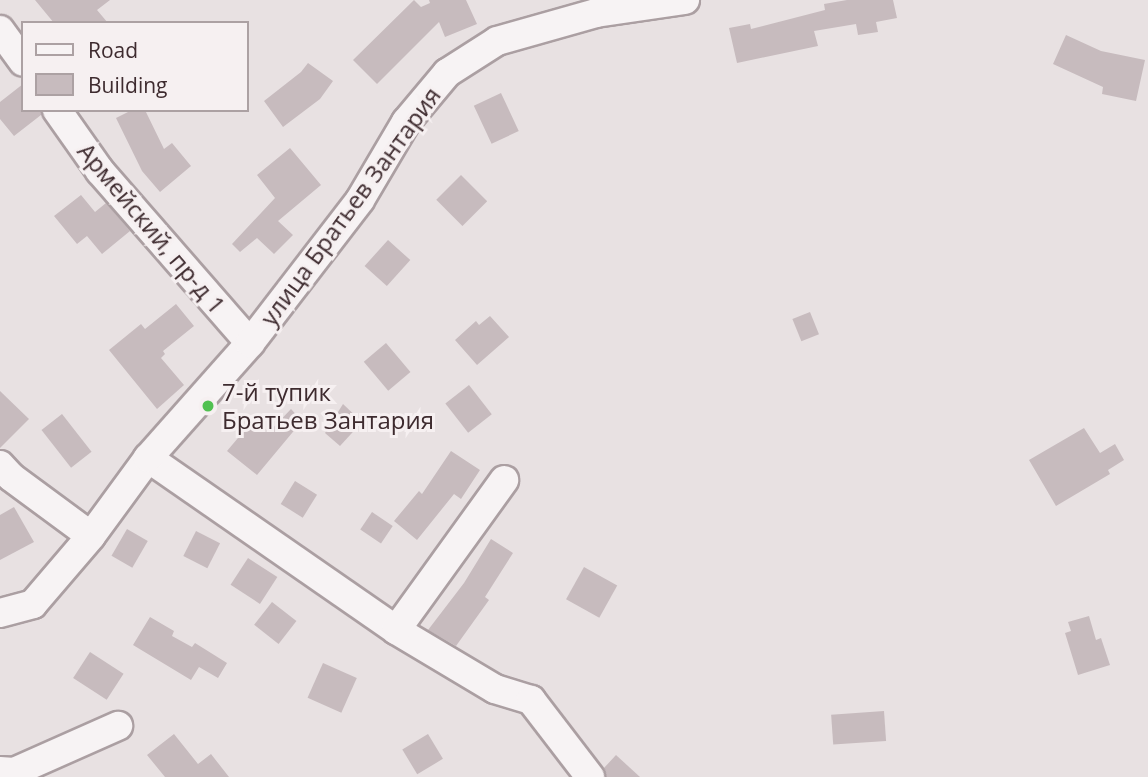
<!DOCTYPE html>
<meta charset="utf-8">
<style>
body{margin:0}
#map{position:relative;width:1148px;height:777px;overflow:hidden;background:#e8e1e2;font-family:"Open Sans",sans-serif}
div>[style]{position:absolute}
.building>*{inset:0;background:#c7bbbe;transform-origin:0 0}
.roads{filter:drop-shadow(2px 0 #ab9fa2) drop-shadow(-2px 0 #ab9fa2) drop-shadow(0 2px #ab9fa2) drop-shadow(0 -2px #ab9fa2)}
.minor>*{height:28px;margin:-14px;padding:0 14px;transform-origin:14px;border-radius:14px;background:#f7f3f4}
.dots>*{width:19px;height:19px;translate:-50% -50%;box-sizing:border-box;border:4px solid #f6f0f1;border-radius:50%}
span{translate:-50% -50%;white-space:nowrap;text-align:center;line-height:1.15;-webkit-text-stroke:6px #f6f0f1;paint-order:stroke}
.street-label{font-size:24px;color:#3e2b2f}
.poi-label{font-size:24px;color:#3e2b2f}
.left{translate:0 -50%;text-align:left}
.legend{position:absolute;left:21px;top:21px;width:228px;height:91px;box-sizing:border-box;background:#f6f0f1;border:2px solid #aca1a3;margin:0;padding:9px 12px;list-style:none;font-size:21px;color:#3e2b2f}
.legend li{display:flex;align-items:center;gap:14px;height:35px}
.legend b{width:35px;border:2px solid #aca1a3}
</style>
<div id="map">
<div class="building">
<i style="clip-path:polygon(35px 0,110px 0,97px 10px,108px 23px,54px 23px)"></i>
<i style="clip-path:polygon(414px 0,421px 7px,430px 3px,429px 0,466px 0,477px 24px,445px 37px,439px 22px,377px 84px,353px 60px)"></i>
<i style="clip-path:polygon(847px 0,893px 0,897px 18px,876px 22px,878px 32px,858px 35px,856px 24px,814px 31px,818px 46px,737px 63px,729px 28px,750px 24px,751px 29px,825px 10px,824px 4px)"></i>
<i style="clip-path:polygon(1066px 35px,1101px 51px,1145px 60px,1136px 101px,1102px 94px,1103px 87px,1053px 64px)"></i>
<i style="clip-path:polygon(308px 63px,333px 81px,320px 99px,283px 127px,264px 101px,301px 72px)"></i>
<i style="clip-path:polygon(23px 84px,23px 110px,41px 110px,41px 115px,14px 136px,0 119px,0 102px)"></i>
<i style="left:501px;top:93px;width:42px;height:30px;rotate:65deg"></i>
<i style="clip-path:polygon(132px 110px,145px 110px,164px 149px,172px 143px,191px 166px,160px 192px,142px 171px,116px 118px)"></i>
<i style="clip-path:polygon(290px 148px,321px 185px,278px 221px,293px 235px,274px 254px,257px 238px,240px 252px,232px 244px,275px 198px,257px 175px)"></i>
<i style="left:461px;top:175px;width:37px;height:35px;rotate:45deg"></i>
<i style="clip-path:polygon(81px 195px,95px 212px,106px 203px,130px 231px,102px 254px,87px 236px,77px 244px,54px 216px)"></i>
<i style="left:388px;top:240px;width:30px;height:35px;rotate:42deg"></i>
<i style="clip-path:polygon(176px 304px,194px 326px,163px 351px,165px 354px,161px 358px,184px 385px,157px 409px,109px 350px,141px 324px,145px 329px)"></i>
<i style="left:810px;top:312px;width:24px;height:19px;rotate:68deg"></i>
<i style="clip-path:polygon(490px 316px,509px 337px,477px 365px,455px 340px,476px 321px,479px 325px)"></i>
<i style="left:386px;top:343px;width:38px;height:29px;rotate:50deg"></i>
<i style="left:469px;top:385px;width:37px;height:30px;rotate:52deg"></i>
<i style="clip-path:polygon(0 391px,29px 419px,0 448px)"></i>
<i style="clip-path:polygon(343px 404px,362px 422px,340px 446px,325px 433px)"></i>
<i style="clip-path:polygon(291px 409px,302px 421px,257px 475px,227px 451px,254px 419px,269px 432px)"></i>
<i style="left:62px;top:414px;width:48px;height:26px;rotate:52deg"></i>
<i style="clip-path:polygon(1084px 428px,1100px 453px,1115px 444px,1124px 460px,1108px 470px,1110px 474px,1056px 506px,1029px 460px)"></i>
<i style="clip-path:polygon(451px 451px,480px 470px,461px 499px,454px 494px,417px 540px,394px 521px,419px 491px,422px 494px)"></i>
<i style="left:295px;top:481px;width:26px;height:27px;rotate:32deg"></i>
<i style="clip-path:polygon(14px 507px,34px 542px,0 560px,0 515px)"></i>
<i style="left:372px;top:512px;width:25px;height:21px;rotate:34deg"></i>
<i style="left:127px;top:529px;width:24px;height:31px;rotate:30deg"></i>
<i style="left:196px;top:531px;width:27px;height:28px;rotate:27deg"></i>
<i style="clip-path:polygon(491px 539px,513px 553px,485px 597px,489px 600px,456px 646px,428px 630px,464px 583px)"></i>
<i style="left:248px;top:558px;width:35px;height:32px;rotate:33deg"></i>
<i style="left:584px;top:567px;width:38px;height:37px;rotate:29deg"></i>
<i style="left:272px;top:602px;width:31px;height:29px;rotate:38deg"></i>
<i style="clip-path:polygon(1089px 616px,1096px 640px,1101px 638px,1110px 665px,1078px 675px,1065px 633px,1071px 631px,1068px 622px)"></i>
<i style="clip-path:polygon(150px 617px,174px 631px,172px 636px,192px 647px,195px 643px,227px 663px,218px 678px,199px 667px,191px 680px,133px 645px)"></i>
<i style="left:90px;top:652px;width:40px;height:31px;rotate:33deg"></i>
<i style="left:323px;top:663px;width:37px;height:38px;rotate:24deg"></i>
<i style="left:884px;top:711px;width:30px;height:53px;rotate:86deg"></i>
<i style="clip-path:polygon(174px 734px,198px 764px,211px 754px,229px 777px,165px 777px,147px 755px)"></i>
<i style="left:428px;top:734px;width:29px;height:30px;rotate:59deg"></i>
<i style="clip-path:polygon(616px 755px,640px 777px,606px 777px,604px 768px)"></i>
</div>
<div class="roads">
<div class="minor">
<i style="left:0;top:30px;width:39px;rotate:54deg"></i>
<i style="left:57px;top:110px;width:75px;rotate:54.8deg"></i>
<i style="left:100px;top:171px;width:228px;rotate:48.9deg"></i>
<i style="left:148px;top:458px;width:302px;rotate:34.7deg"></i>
<i style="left:396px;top:630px;width:115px;rotate:30.8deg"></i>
<i style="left:495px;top:689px;width:38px;rotate:17deg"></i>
<i style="left:531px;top:700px;width:97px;rotate:52.5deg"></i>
<i style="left:0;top:465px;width:16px;rotate:47deg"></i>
<i style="left:11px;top:477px;width:99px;rotate:36.4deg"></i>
<i style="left:0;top:613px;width:34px;rotate:-15deg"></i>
<i style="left:33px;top:604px;width:89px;rotate:-49.5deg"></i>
<i style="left:91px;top:536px;width:97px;rotate:-53.8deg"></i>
<i style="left:148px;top:458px;width:154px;rotate:-48.4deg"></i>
<i style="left:250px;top:343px;width:180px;rotate:-52.4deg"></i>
<i style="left:360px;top:200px;width:91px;rotate:-59.5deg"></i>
<i style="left:406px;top:122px;width:64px;rotate:-50.1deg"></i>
<i style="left:447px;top:73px;width:59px;rotate:-32.6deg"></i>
<i style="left:497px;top:41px;width:103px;rotate:-15.8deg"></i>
<i style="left:596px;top:13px;width:90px;rotate:-8.3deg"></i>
<i style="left:396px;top:630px;width:185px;rotate:-54.2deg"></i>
<i style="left:0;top:771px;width:14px;rotate:4deg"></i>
<i style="left:14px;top:772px;width:114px;rotate:-23.9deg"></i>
</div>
</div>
<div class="dots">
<i style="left:208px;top:406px;background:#51c151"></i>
</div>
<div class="street-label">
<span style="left:350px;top:206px;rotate:-54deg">улица Братьев Зантария</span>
<span style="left:152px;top:228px;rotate:50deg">Армейский, пр-д 1</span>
</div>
<div class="poi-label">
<span class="left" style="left:222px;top:406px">7-й тупик<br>Братьев Зантария</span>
</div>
<ul class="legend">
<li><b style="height:9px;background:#f7f3f4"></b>Road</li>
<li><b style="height:19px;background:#c7bbbe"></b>Building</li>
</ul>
</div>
